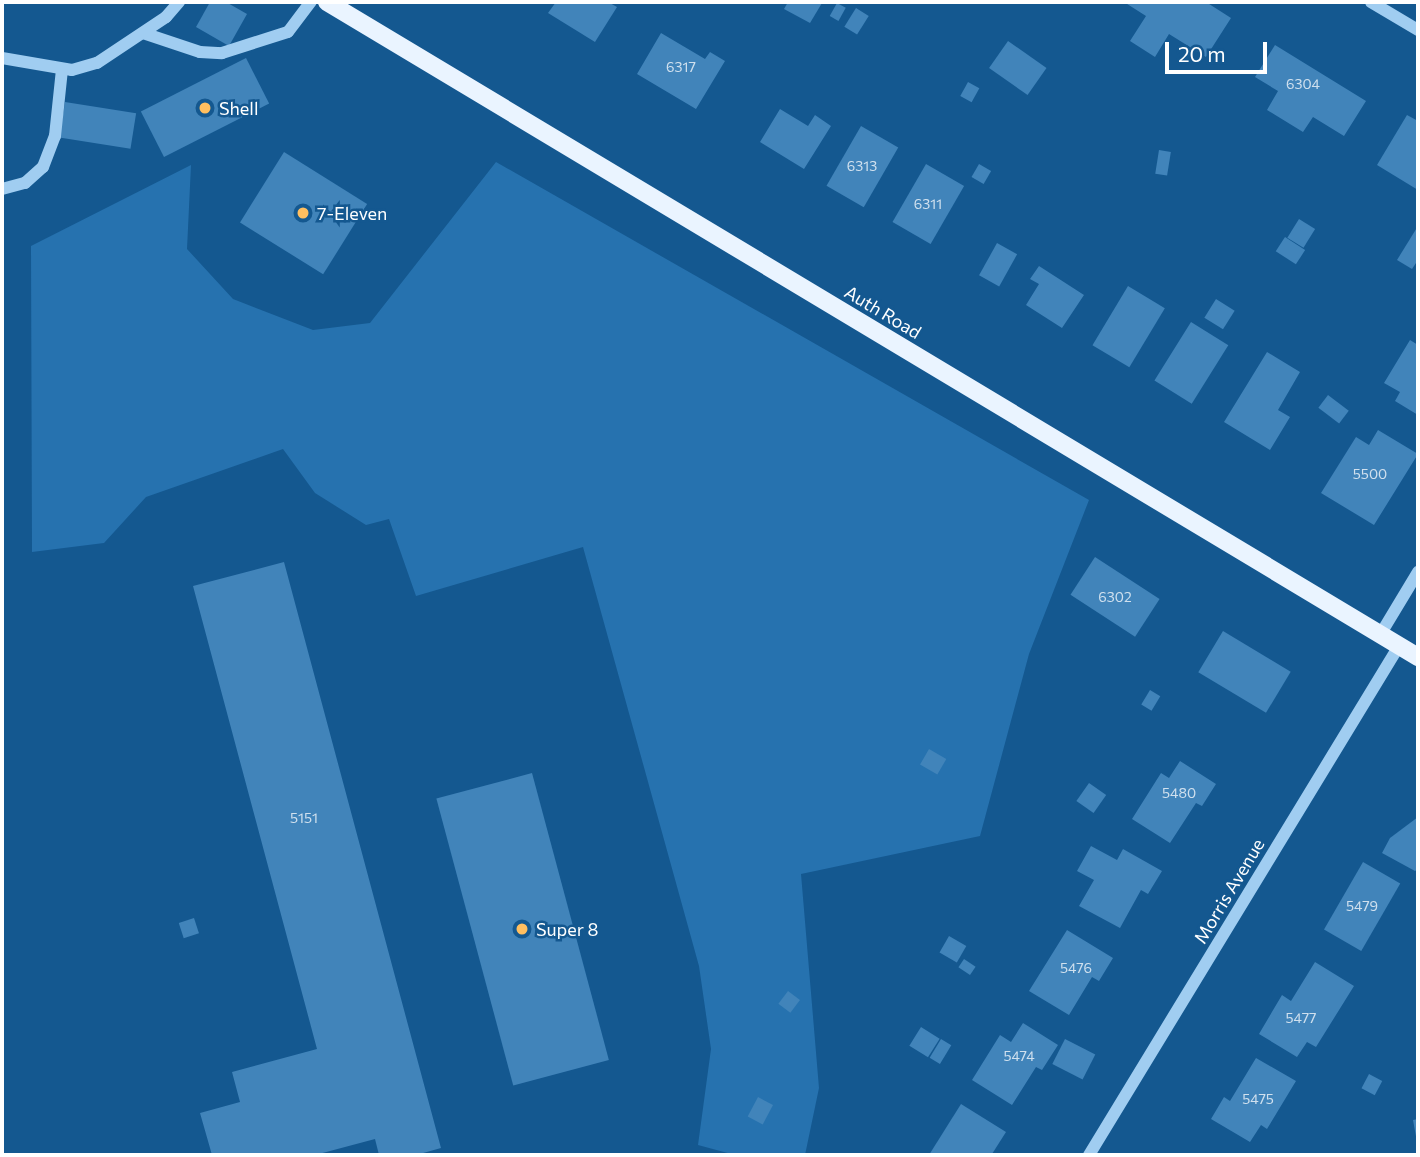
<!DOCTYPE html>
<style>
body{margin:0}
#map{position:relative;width:1420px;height:1157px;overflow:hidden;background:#145890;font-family:Commissioner,sans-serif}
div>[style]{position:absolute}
.green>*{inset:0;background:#2672af}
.building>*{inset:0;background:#4184ba;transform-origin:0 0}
.minor>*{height:12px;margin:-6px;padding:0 6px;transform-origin:6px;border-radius:6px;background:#a0cdf1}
.major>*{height:18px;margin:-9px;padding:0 9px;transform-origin:9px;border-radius:9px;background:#eaf4ff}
.dots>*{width:19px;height:19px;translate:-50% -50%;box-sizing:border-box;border:4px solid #145890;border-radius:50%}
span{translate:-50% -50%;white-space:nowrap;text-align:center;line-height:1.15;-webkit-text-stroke:5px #145890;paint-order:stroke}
.number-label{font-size:14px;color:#d0e0ee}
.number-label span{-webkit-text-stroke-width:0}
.poi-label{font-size:18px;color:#fff}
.left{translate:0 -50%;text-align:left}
.street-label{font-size:18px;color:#fff}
.frame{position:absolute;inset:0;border:4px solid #fff;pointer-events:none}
.scale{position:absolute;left:1165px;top:42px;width:102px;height:32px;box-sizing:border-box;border:4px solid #fff;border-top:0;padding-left:9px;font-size:21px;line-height:24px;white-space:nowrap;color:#fff;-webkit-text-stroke:5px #145890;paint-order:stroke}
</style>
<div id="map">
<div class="green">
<i style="clip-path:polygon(496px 162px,1089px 500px,1029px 654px,980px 836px,801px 874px,819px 1088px,805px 1155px,735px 1155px,698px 1145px,711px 1049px,699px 966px,583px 547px,416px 596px,389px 519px,366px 525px,315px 493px,283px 449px,146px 497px,104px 543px,32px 552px,31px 246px,191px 165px,187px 249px,233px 299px,313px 330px,370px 323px)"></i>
</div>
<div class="building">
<i style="clip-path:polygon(210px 2px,226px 2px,247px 14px,229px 46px,196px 27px)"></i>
<i style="clip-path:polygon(556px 2px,608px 2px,617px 7px,595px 42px,548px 13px)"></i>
<i style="clip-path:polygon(788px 2px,819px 2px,822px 3px,810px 23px,784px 9px)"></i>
<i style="clip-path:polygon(1124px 2px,1206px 2px,1231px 18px,1206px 57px,1169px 34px,1155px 57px,1130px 41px,1146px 16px)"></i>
<i style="left:837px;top:3px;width:10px;height:15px;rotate:29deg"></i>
<i style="left:856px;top:8px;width:15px;height:22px;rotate:32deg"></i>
<i style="clip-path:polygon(661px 33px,705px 59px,710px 52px,725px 61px,696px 109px,637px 74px)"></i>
<i style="left:1008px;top:41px;width:47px;height:33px;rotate:35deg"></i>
<i style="clip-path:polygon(1275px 45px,1366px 101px,1344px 136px,1313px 117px,1303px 132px,1267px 110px,1278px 91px,1255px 77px)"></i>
<i style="left:246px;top:58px;width:51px;height:118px;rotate:63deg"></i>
<i style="left:968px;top:82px;width:13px;height:16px;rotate:29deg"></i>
<i style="left:65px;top:102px;width:72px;height:36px;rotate:9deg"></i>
<i style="clip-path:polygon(780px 109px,808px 126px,815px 115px,831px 126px,804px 169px,760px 142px)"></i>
<i style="clip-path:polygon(1407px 115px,1418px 121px,1418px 190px,1377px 165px)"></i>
<i style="left:861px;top:126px;width:43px;height:69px;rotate:30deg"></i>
<i style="left:1159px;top:150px;width:12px;height:24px;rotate:9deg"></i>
<i style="left:284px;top:152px;width:98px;height:83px;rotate:32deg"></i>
<i style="left:926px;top:164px;width:44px;height:67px;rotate:30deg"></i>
<i style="left:979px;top:164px;width:14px;height:15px;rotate:30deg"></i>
<i style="left:1299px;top:219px;width:19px;height:22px;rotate:32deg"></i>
<i style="clip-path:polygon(1418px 226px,1418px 260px,1412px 269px,1397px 260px)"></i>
<i style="left:1285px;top:237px;width:24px;height:17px;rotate:33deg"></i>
<i style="left:997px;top:243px;width:23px;height:37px;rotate:29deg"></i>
<i style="clip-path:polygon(1039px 266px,1084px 295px,1062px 328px,1026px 305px,1039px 284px,1030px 279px)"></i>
<i style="left:1128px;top:286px;width:43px;height:69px;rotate:31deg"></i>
<i style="left:1216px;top:299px;width:22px;height:22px;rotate:32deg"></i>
<i style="left:1191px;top:322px;width:44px;height:69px;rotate:32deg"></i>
<i style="clip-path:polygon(1410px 340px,1418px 345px,1418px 415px,1395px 401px,1400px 392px,1384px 383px)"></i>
<i style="clip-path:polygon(1267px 352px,1300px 372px,1278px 410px,1290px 417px,1270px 450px,1224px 422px)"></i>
<i style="left:1328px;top:395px;width:26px;height:16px;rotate:37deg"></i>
<i style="clip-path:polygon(1378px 430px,1418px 454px,1374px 525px,1321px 493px,1356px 437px,1369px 445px)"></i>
<i style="left:1095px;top:557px;width:77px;height:45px;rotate:33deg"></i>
<i style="clip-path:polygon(284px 562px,441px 1148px,416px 1155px,379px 1155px,375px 1139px,315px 1155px,212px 1155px,200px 1113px,240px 1102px,232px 1072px,317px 1049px,193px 586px)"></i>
<i style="left:1223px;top:631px;width:79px;height:48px;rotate:31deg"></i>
<i style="left:1150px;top:690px;width:12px;height:17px;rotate:31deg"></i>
<i style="left:929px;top:749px;width:20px;height:18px;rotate:30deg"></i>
<i style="clip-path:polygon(1180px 761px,1216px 784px,1202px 806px,1196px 803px,1170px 843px,1132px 819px,1161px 773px,1169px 778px)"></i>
<i style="left:532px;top:773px;width:297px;height:99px;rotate:75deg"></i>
<i style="left:1089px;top:783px;width:21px;height:22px;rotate:35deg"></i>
<i style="clip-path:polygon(1418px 817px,1418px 869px,1415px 871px,1382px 853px,1390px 838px)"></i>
<i style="clip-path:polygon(1091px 846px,1117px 860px,1123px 849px,1162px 871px,1148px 894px,1141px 890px,1120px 928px,1079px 906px,1094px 880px,1077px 871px)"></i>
<i style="left:1363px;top:862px;width:43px;height:78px;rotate:30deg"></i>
<i style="left:194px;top:918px;width:16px;height:16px;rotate:72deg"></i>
<i style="clip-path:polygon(1067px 930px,1113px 958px,1099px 981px,1092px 977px,1069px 1015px,1029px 991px)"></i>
<i style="left:949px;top:936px;width:20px;height:19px;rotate:30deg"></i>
<i style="left:964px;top:959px;width:14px;height:10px;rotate:34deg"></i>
<i style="clip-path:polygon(1315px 962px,1354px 986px,1316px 1047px,1307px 1042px,1297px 1057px,1259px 1034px,1282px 995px,1291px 1001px)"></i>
<i style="left:788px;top:991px;width:15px;height:16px;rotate:37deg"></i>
<i style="clip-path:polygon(1023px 1023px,1058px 1045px,1042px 1070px,1036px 1067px,1012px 1105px,972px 1080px,1000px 1035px,1011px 1042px)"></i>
<i style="left:921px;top:1027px;width:22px;height:22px;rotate:32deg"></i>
<i style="left:941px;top:1039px;width:12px;height:22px;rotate:31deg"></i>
<i style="left:1065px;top:1039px;width:34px;height:28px;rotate:27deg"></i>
<i style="clip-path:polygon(1256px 1058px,1296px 1081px,1267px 1129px,1261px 1125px,1250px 1142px,1211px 1119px,1224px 1097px,1230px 1101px)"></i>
<i style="left:1369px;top:1074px;width:15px;height:16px;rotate:28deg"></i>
<i style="left:758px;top:1097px;width:17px;height:22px;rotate:28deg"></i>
<i style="clip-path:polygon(961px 1104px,1006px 1132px,992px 1154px,929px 1155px)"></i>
<i style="clip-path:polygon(1418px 1119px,1418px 1142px,1417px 1142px,1413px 1120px)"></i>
</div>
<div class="minor">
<i style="left:1371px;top:2px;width:55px;rotate:30.8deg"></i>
<i style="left:143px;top:33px;width:60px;rotate:18.4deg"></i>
<i style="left:200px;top:52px;width:22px;rotate:3deg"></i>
<i style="left:222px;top:53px;width:69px;rotate:-17.7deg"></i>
<i style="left:288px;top:32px;width:38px;rotate:-53deg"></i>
<i style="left:2px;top:58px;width:71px;rotate:9.7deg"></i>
<i style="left:72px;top:70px;width:26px;rotate:-16deg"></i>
<i style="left:97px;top:63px;width:83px;rotate:-33.7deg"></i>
<i style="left:166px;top:17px;width:20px;rotate:-49deg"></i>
<i style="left:2px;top:189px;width:24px;rotate:-15deg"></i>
<i style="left:25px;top:183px;width:24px;rotate:-42deg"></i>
<i style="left:43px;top:167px;width:33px;rotate:-69deg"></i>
<i style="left:55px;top:136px;width:67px;rotate:-84deg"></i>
<i style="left:1380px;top:635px;width:74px;rotate:-58.9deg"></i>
<i style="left:1089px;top:1155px;width:596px;rotate:-58.66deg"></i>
</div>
<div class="major">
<i style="left:327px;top:2px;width:1273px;rotate:30.98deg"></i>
</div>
<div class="dots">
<i style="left:205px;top:108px;background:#ffbf60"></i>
<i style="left:303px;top:213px;background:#ffbf60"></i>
<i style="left:522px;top:929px;background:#ffbf60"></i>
</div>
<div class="number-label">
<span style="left:681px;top:67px">6317</span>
<span style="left:1303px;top:84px">6304</span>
<span style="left:862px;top:166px">6313</span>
<span style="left:928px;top:204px">6311</span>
<span style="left:1370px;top:474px">5500</span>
<span style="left:1115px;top:597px">6302</span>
<span style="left:1179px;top:793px">5480</span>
<span style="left:304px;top:818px">5151</span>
<span style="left:1362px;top:906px">5479</span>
<span style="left:1076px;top:968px">5476</span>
<span style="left:1301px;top:1018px">5477</span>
<span style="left:1019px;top:1056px">5474</span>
<span style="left:1258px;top:1099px">5475</span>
</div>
<div class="poi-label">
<span class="left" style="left:219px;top:108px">Shell</span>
<span class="left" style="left:317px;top:213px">7-Eleven</span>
<span class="left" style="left:536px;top:929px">Super 8</span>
</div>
<div class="street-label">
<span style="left:883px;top:312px;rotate:31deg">Auth Road</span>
<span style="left:1229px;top:891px;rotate:-59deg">Morris Avenue</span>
</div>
<div class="frame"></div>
<div class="scale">20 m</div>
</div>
